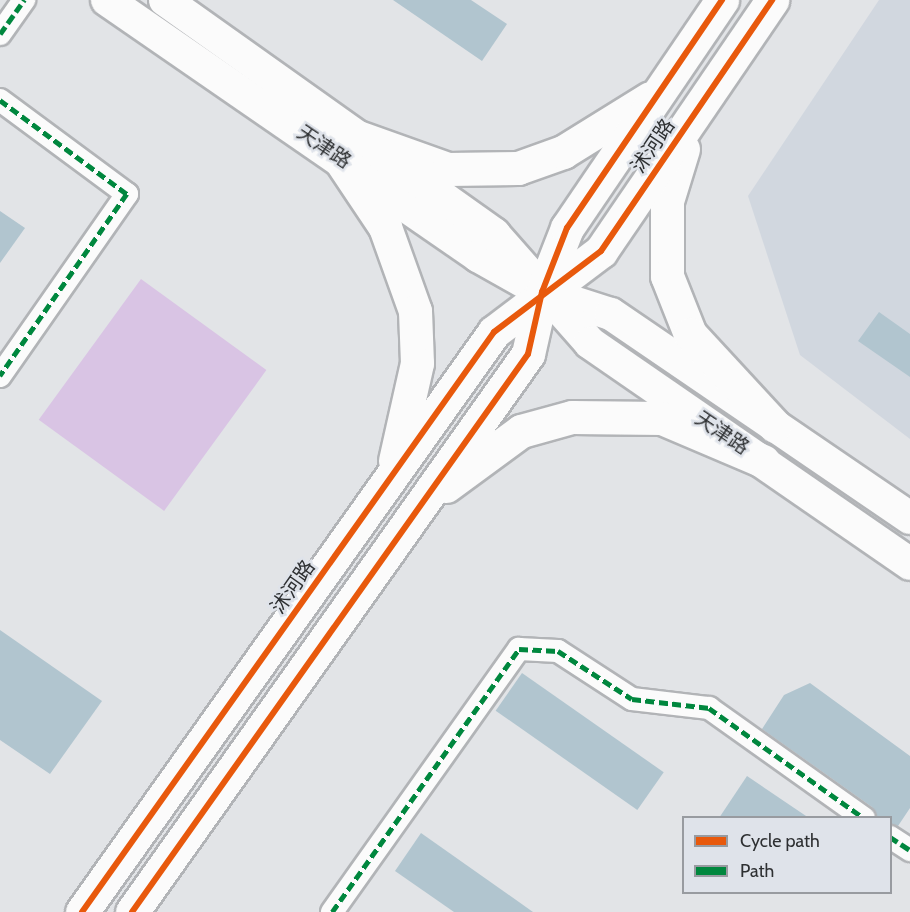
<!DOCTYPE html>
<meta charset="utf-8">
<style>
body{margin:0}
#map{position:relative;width:910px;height:912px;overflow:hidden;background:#e2e4e7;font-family:Cabin,"Noto Sans SC",sans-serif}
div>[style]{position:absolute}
.built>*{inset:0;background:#d1d7df}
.green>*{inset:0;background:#d9c4e4;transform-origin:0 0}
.building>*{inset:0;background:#b1c5cf;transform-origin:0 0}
.roads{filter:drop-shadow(2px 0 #b2b4b7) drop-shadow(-2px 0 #b2b4b7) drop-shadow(0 2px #b2b4b7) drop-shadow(0 -2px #b2b4b7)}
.minor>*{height:22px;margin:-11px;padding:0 11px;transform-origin:11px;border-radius:11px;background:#fbfbfb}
.secondary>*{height:32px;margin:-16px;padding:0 16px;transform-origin:16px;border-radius:16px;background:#fbfbfb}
.primary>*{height:33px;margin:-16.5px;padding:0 16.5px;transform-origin:16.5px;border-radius:16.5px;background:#fbfbfb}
.quiet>*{height:4.5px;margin-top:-2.25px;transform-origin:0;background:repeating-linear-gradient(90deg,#00873e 0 9px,transparent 0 13.5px)}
.cycleway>*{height:6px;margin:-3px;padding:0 3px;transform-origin:3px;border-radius:3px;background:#e8590c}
span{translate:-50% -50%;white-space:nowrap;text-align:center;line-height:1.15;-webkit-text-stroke:5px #dfe3ea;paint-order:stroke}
.street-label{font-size:20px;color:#2e3032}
.legend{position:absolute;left:682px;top:816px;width:210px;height:78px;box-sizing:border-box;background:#dfe3ea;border:2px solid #989ba0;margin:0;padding:8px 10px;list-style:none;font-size:18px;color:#2e3032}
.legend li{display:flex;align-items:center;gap:12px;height:30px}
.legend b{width:30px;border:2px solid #989ba0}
</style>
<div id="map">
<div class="built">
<i style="clip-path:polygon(879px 0,910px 0,910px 439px,800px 355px,748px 196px)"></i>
</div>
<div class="green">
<i style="left:141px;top:279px;width:155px;height:174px;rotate:36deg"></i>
</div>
<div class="building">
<i style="clip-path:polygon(393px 0,471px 0,507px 24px,482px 61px)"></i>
<i style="clip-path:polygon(0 211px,25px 228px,0 263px)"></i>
<i style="clip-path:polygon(879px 312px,910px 334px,910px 377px,858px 341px)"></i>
<i style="clip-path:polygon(0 630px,102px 701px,50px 774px,0 740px)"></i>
<i style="left:522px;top:673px;width:173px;height:46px;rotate:35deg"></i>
<i style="clip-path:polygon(810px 683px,910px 756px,910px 808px,898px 826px,891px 824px,891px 818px,877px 817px,872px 807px,762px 729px,784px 695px)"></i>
<i style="clip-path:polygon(747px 776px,809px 818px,719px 818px)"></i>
<i style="clip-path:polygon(421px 833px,533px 912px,454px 912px,395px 871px)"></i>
</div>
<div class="roads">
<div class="minor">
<i style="left:0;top:34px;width:42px;rotate:-54.8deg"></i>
<i style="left:0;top:100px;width:158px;rotate:36.5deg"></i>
<i style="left:127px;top:194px;width:222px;rotate:124.9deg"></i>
<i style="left:890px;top:837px;width:24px;rotate:33deg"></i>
<i style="left:332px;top:912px;width:323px;rotate:-54.6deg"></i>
<i style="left:519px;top:649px;width:39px;rotate:3deg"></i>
<i style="left:558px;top:651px;width:88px;rotate:33deg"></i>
<i style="left:632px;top:699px;width:78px;rotate:6.7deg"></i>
<i style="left:709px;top:708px;width:190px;rotate:35.4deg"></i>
</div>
<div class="secondary">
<i style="left:107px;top:0;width:451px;rotate:34.6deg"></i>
<i style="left:478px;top:256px;width:73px;rotate:29.4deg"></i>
<i style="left:542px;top:292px;width:72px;rotate:17.7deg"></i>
<i style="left:611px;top:314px;width:362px;rotate:34.3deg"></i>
<i style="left:165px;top:0;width:404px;rotate:35.4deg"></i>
<i style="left:494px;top:234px;width:145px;rotate:48.6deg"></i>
<i style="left:590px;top:343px;width:389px;rotate:34.6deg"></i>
</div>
<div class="primary">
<i style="left:358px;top:137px;width:96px;rotate:19.6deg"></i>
<i style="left:448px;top:169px;width:70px;rotate:-0.8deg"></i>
<i style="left:518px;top:168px;width:48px;rotate:-19.6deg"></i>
<i style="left:563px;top:152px;width:102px;rotate:-31.8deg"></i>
<i style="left:683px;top:149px;width:54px;rotate:107.1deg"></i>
<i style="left:667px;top:201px;width:75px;rotate:90deg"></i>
<i style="left:667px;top:276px;width:62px;rotate:68.4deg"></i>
<i style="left:690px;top:334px;width:125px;rotate:47.3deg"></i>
<i style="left:337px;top:155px;width:87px;rotate:56.3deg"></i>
<i style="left:385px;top:227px;width:89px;rotate:70.3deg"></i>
<i style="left:415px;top:311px;width:52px;rotate:87.8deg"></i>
<i style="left:417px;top:363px;width:100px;rotate:102.7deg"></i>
<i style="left:446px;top:486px;width:93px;rotate:-36.3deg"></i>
<i style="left:521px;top:431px;width:53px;rotate:-15.4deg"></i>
<i style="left:572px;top:417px;width:90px;rotate:0.6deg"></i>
<i style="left:662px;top:418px;width:110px;rotate:23.1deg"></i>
<i style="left:82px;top:912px;width:711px;rotate:-54.61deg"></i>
<i style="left:494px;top:332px;width:134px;rotate:-37.1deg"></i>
<i style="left:601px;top:251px;width:304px;rotate:-55.7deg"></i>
<i style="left:132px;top:912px;width:684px;rotate:-54.64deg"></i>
<i style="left:528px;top:354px;width:64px;rotate:-77.3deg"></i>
<i style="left:542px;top:292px;width:69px;rotate:-68.7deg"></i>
<i style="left:567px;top:228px;width:276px;rotate:-55.8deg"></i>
</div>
</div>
<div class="quiet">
<i style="left:0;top:34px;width:42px;rotate:-54.8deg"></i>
<i style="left:0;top:100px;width:158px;rotate:36.5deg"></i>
<i style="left:127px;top:194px;width:222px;rotate:124.9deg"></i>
<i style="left:890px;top:837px;width:24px;rotate:33deg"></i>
<i style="left:332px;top:912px;width:323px;rotate:-54.6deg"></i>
<i style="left:519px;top:649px;width:39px;rotate:3deg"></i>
<i style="left:558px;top:651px;width:88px;rotate:33deg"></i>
<i style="left:632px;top:699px;width:78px;rotate:6.7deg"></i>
<i style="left:709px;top:708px;width:190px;rotate:35.4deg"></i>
</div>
<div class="cycleway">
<i style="left:82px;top:912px;width:711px;rotate:-54.61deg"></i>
<i style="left:494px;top:332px;width:134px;rotate:-37.1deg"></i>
<i style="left:601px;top:251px;width:304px;rotate:-55.7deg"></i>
<i style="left:132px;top:912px;width:684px;rotate:-54.64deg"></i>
<i style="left:528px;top:354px;width:64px;rotate:-77.3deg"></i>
<i style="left:542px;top:292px;width:69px;rotate:-68.7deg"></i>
<i style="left:567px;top:228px;width:276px;rotate:-55.8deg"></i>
</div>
<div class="street-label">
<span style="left:653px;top:146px;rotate:-56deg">沭河路</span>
<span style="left:324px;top:147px;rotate:34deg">天津路</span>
<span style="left:722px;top:433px;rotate:34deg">天津路</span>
<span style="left:293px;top:587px;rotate:-55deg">沭河路</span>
</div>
<ul class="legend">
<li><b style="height:8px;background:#e8590c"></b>Cycle path</li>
<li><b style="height:8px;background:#00873e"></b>Path</li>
</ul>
</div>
